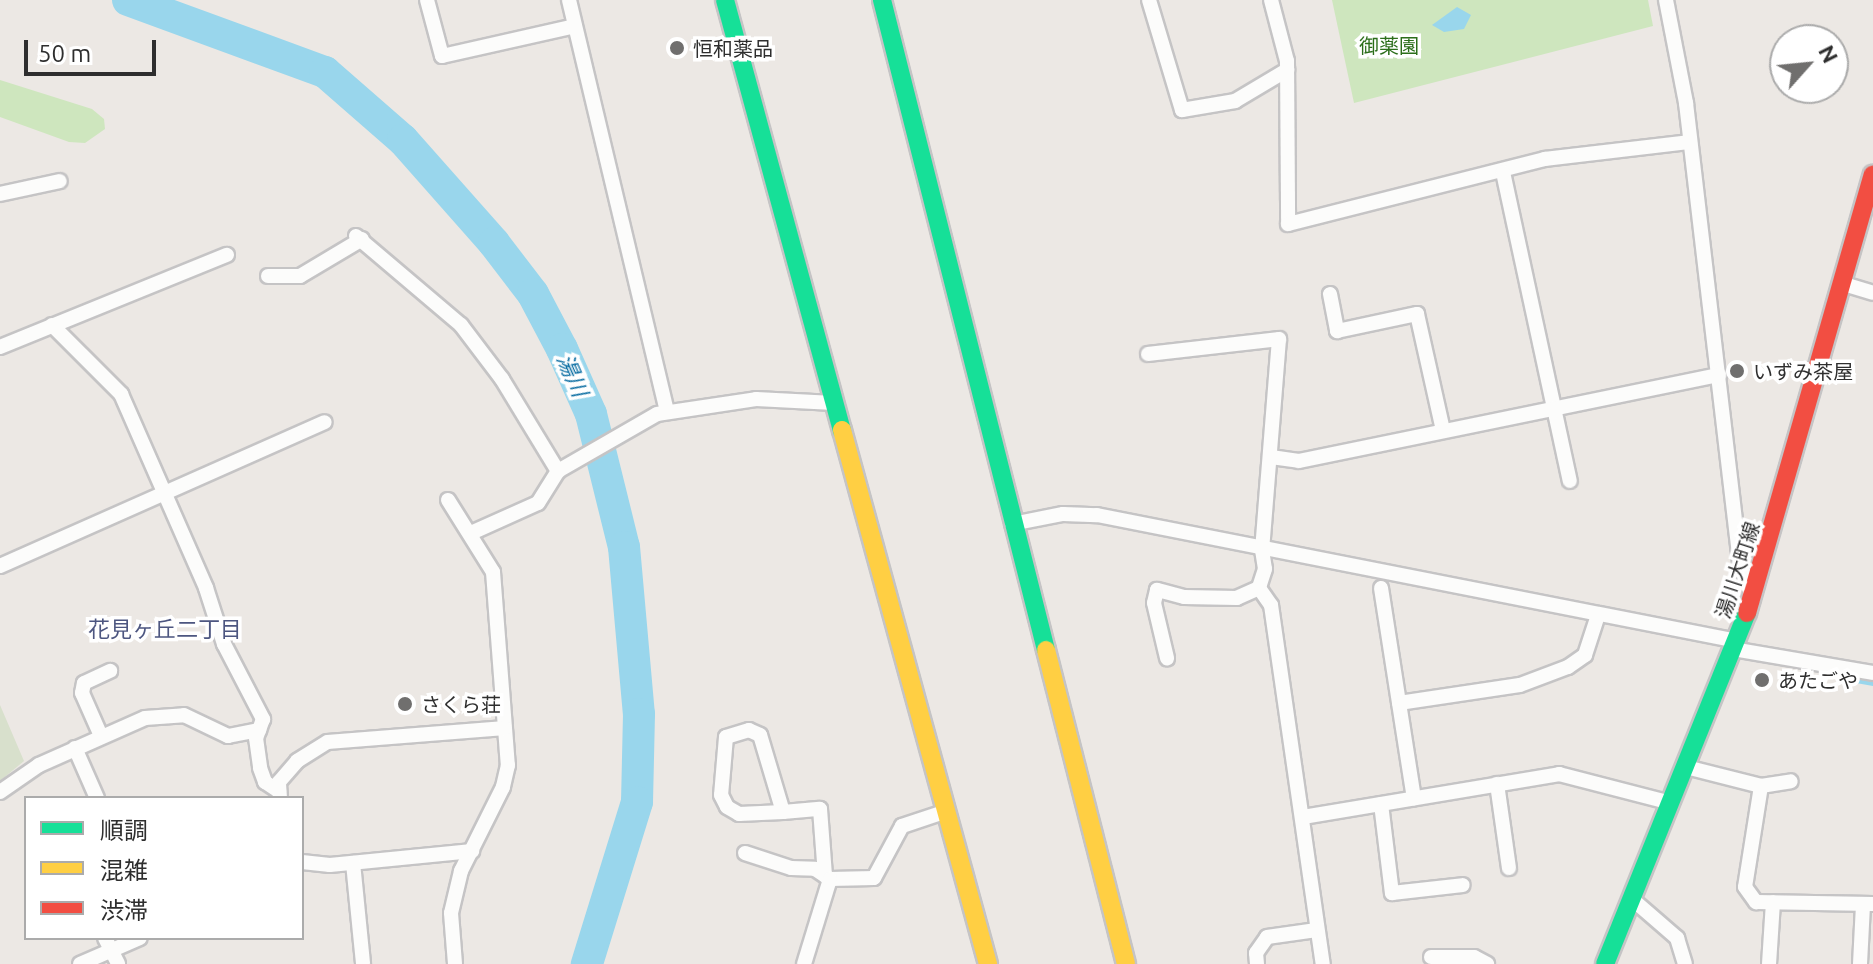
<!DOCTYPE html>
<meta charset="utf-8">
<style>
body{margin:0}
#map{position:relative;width:1873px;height:964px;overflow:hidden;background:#ece8e4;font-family:Ubuntu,"Noto Sans JP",sans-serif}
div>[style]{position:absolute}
.green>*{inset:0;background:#cee6be}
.cemetery>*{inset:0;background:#d8e0cc}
.water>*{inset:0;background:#99d6ec}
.stream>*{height:5px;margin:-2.5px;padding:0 2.5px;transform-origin:2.5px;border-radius:2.5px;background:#99d6ec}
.river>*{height:32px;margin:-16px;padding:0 16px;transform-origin:16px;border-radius:16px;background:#99d6ec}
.roads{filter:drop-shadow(2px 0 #c5c4c5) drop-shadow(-2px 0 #c5c4c5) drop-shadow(0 2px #c5c4c5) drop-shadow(0 -2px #c5c4c5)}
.street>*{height:14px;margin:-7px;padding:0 7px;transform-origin:7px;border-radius:7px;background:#fcfcfb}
.fast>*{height:18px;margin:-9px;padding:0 9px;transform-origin:9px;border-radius:9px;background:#16e098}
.slow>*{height:18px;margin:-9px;padding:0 9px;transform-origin:9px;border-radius:9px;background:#ffcf43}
.jam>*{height:18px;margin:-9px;padding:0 9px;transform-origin:9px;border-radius:9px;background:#f24e42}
.dots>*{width:22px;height:22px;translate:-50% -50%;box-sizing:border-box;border:4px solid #fff;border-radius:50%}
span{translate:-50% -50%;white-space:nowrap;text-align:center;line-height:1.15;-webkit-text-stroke:7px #fff;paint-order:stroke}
.park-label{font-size:20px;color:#2c6e1b}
.poi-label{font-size:20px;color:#2e2e2e}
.left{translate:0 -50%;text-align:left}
.street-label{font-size:20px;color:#2e2e2e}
.water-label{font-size:22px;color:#0d6fa3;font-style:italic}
.neighbourhood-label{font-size:22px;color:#4d5680}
.legend{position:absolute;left:24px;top:796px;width:280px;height:144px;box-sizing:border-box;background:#fff;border:2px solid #ababab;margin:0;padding:10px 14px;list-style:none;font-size:24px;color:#2e2e2e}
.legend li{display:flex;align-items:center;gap:16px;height:40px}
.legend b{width:40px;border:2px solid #ababab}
.north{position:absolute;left:1769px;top:24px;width:80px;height:80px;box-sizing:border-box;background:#fff;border:2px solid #ababab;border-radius:50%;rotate:63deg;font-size:22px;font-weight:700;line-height:32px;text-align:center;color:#2e2e2e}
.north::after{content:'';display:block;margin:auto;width:28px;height:36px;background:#706f6e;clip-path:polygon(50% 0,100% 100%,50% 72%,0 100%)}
.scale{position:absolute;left:24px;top:40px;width:132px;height:36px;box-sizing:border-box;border:4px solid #2e2e2e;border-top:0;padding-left:10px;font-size:24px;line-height:28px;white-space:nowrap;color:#2e2e2e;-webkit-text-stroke:6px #fff;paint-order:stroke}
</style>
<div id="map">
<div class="green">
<i style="clip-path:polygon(1332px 0,1648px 0,1653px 26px,1354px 103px)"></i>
<i style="clip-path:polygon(0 80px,92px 109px,104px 119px,105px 129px,85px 143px,69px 142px,0 117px)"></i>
</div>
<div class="cemetery">
<i style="clip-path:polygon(0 705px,24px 761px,0 781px)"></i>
</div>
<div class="water">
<i style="clip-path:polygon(1457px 7px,1471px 15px,1464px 29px,1444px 32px,1432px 25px)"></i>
</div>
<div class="stream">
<i style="left:1839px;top:677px;width:35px;rotate:10deg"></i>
</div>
<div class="river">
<i style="left:128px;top:0;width:210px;rotate:20.1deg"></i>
<i style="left:325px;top:72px;width:103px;rotate:41.1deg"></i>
<i style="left:403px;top:140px;width:137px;rotate:48.5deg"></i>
<i style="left:494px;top:243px;width:64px;rotate:52.6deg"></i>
<i style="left:533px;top:294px;width:62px;rotate:62.2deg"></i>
<i style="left:562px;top:349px;width:71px;rotate:66deg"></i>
<i style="left:591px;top:414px;width:137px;rotate:76.1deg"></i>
<i style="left:624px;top:547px;width:168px;rotate:84.9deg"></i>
<i style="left:639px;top:714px;width:88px;rotate:91.3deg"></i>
<i style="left:637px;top:802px;width:170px;rotate:107.2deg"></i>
</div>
<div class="roads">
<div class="street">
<i style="left:427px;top:0;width:58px;rotate:75deg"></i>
<i style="left:442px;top:56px;width:136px;rotate:-12.7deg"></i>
<i style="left:569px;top:0;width:422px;rotate:76.6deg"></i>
<i style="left:1149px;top:0;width:115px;rotate:73.3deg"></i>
<i style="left:1182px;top:110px;width:54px;rotate:-9.6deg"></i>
<i style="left:1235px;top:101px;width:61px;rotate:-30.8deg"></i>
<i style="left:1271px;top:0;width:63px;rotate:75.3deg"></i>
<i style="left:1287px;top:61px;width:163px;rotate:89.6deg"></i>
<i style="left:1288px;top:224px;width:265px;rotate:-14.2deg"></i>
<i style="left:1545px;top:159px;width:146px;rotate:-6.7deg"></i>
<i style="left:1666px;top:0;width:105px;rotate:79deg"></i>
<i style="left:1686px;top:103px;width:462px;rotate:83.3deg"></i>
<i style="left:1740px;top:562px;width:39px;rotate:71deg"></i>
<i style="left:1503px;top:172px;width:316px;rotate:77.8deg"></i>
<i style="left:0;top:194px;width:61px;rotate:-12.2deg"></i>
<i style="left:356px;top:236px;width:138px;rotate:40.3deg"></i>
<i style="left:461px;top:325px;width:68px;rotate:52.8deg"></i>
<i style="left:502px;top:379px;width:108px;rotate:58.7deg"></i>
<i style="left:268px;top:276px;width:32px"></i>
<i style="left:300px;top:276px;width:72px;rotate:-30.8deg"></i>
<i style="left:1844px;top:284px;width:30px;rotate:17deg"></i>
<i style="left:1330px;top:294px;width:38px;rotate:79deg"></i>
<i style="left:1337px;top:331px;width:82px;rotate:-12deg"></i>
<i style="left:1417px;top:314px;width:119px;rotate:77.4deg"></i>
<i style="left:52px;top:325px;width:98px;rotate:45deg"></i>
<i style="left:121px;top:394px;width:212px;rotate:66.3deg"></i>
<i style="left:206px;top:588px;width:59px;rotate:72.2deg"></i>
<i style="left:224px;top:644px;width:85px;rotate:62.5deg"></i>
<i style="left:263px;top:719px;width:20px;rotate:110deg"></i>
<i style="left:256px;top:738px;width:30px;rotate:82deg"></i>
<i style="left:260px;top:768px;width:15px;rotate:70deg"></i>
<i style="left:265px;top:782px;width:17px;rotate:33deg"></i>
<i style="left:0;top:347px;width:245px;rotate:-22.1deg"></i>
<i style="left:1148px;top:354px;width:132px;rotate:-6.5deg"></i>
<i style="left:1279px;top:339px;width:212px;rotate:94.6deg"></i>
<i style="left:1262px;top:550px;width:19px;rotate:81deg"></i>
<i style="left:1265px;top:569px;width:20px;rotate:108deg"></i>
<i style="left:1259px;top:588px;width:24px;rotate:156deg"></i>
<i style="left:1237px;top:598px;width:53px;rotate:-178.9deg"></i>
<i style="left:1184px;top:597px;width:28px;rotate:-165deg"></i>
<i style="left:1157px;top:590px;width:13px;rotate:103deg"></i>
<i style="left:1154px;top:603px;width:57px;rotate:76.7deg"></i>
<i style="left:1271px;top:457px;width:28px;rotate:8deg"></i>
<i style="left:1299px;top:461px;width:429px;rotate:-11.6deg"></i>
<i style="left:448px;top:500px;width:85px;rotate:58deg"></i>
<i style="left:493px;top:572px;width:194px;rotate:85.6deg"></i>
<i style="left:508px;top:765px;width:23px;rotate:103deg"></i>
<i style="left:503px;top:787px;width:94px;rotate:116.6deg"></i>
<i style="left:461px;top:871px;width:43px;rotate:103.4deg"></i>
<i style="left:451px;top:913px;width:51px;rotate:85.5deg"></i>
<i style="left:1012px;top:524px;width:52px;rotate:-11.1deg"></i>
<i style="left:1063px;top:514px;width:34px;rotate:2deg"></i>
<i style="left:1097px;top:515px;width:652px;rotate:11.14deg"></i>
<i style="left:471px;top:533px;width:73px;rotate:-24.1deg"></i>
<i style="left:538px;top:503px;width:38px;rotate:-58deg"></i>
<i style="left:558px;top:471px;width:114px;rotate:-29.9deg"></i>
<i style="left:657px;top:414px;width:100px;rotate:-8.6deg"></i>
<i style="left:756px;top:399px;width:78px;rotate:2.9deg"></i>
<i style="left:0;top:566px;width:355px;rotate:-23.9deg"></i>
<i style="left:1259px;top:588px;width:21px;rotate:55deg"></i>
<i style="left:1271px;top:605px;width:363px;rotate:81.8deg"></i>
<i style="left:1381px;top:588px;width:213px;rotate:81.1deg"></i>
<i style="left:1733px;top:649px;width:142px;rotate:9.7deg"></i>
<i style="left:1399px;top:703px;width:122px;rotate:-8.5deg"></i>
<i style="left:1520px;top:685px;width:51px;rotate:-20.6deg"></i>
<i style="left:1568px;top:667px;width:21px;rotate:-35deg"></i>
<i style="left:1585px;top:655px;width:42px;rotate:-72deg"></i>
<i style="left:101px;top:736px;width:47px;rotate:-113.8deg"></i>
<i style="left:82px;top:693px;width:10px;rotate:-79deg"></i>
<i style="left:84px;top:683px;width:29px;rotate:-25deg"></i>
<i style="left:75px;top:748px;width:55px;rotate:66.3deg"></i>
<i style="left:1686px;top:767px;width:77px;rotate:14.2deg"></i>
<i style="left:1761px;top:786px;width:30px;rotate:-9deg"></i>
<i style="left:1497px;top:784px;width:85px;rotate:81.9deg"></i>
<i style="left:1761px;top:786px;width:102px;rotate:99deg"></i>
<i style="left:1745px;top:887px;width:19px;rotate:54deg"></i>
<i style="left:1756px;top:902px;width:117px;rotate:1deg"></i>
<i style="left:0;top:792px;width:47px;rotate:-34.7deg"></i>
<i style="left:39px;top:765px;width:116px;rotate:-23.9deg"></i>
<i style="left:145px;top:718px;width:39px;rotate:-4deg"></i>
<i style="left:184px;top:715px;width:49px;rotate:25.5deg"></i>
<i style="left:228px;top:736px;width:32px;rotate:-11deg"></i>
<i style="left:280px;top:798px;width:16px;rotate:-94deg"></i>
<i style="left:279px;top:782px;width:28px;rotate:-49deg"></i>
<i style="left:297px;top:761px;width:36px;rotate:-32deg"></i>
<i style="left:328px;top:742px;width:177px;rotate:-4.5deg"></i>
<i style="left:1381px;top:804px;width:90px;rotate:83deg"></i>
<i style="left:1392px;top:893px;width:71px;rotate:-6.4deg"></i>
<i style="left:783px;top:812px;width:80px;rotate:-106.6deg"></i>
<i style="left:760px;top:735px;width:12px;rotate:-156deg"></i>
<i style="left:749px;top:730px;width:24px;rotate:163deg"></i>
<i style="left:726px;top:737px;width:58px;rotate:94.9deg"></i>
<i style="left:721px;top:795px;width:13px;rotate:63deg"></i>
<i style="left:727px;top:807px;width:14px;rotate:30deg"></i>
<i style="left:739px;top:814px;width:44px;rotate:-2.6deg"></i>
<i style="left:783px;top:812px;width:37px;rotate:-5deg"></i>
<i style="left:820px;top:809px;width:67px;rotate:85.7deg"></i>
<i style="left:1303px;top:817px;width:260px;rotate:-9.5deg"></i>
<i style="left:1559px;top:774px;width:116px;rotate:14.5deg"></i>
<i style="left:745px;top:853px;width:48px;rotate:18.1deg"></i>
<i style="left:791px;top:868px;width:24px;rotate:2deg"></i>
<i style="left:815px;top:869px;width:18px;rotate:34deg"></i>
<i style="left:830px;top:879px;width:44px;rotate:-1.3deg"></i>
<i style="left:874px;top:878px;width:59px;rotate:-61.7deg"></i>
<i style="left:902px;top:826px;width:47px;rotate:-18.4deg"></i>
<i style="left:302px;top:862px;width:28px;rotate:6deg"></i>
<i style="left:330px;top:865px;width:143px;rotate:-5.6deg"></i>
<i style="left:353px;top:863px;width:101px;rotate:84.3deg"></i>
<i style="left:1632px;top:899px;width:60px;rotate:40.9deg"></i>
<i style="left:1677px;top:938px;width:27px;rotate:73deg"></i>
<i style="left:105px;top:938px;width:29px;rotate:63deg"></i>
<i style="left:1431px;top:957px;width:43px"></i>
<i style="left:1474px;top:957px;width:15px;rotate:28deg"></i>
<i style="left:80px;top:964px;width:65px;rotate:-23.4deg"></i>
<i style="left:804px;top:964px;width:89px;rotate:-73deg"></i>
<i style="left:1257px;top:964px;width:11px;rotate:-95deg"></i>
<i style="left:1256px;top:953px;width:19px;rotate:-55deg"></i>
<i style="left:1267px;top:937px;width:50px;rotate:-8deg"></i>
<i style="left:1769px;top:964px;width:62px;rotate:-86.3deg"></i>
<i style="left:1860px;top:964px;width:60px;rotate:-87.1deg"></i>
</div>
<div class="fast">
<i style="left:725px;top:0;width:446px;rotate:74.8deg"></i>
<i style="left:882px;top:0;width:670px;rotate:75.84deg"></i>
<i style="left:1605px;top:964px;width:379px;rotate:-68deg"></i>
</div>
<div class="slow">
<i style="left:842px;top:430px;width:554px;rotate:74.71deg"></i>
<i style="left:1046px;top:650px;width:324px;rotate:75.7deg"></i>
</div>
<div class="jam">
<i style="left:1747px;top:613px;width:456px;rotate:-74deg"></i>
</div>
</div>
<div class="dots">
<i style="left:677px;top:48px;background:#706f6e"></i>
<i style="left:1737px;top:371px;background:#706f6e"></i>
<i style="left:1762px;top:680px;background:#706f6e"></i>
<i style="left:405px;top:704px;background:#706f6e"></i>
</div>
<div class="park-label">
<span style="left:1389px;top:45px">御薬園</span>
</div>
<div class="poi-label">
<span class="left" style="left:693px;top:48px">恒和薬品</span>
<span class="left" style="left:1753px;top:371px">いずみ茶屋</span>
<span class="left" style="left:1778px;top:680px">あたごや</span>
<span class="left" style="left:421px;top:704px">さくら荘</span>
</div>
<div class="street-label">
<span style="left:1737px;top:570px;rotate:-72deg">湯川大町線</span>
</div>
<div class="water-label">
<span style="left:573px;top:375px;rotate:66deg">湯川</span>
</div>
<div class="neighbourhood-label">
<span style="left:165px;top:629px">花見ヶ丘二丁目</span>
</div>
<ul class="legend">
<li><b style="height:10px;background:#16e098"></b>順調</li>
<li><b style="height:10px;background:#ffcf43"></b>混雑</li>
<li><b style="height:10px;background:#f24e42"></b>渋滞</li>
</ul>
<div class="north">N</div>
<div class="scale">50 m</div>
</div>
